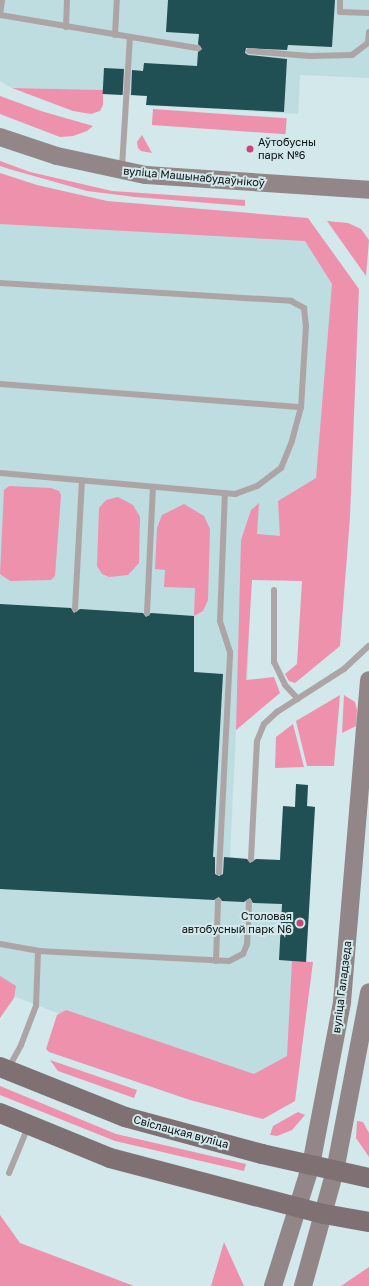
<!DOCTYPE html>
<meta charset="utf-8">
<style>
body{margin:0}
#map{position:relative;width:369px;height:1286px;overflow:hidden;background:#d2e8ea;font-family:"Golos Text",sans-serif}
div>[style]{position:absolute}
.built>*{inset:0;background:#bedde0}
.green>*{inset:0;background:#ed91ac;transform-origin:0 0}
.building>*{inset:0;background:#204f54;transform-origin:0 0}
.service>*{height:6px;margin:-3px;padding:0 3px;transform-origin:3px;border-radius:3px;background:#ada4a6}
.secondary>*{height:18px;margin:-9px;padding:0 9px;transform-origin:9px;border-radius:9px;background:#928689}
.primary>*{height:20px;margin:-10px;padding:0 10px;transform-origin:10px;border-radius:10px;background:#7f7074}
.dots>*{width:11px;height:11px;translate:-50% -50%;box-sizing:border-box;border:2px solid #d2e8ea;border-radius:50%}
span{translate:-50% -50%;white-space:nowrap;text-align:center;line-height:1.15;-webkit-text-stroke:4px #d2e8ea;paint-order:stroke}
.poi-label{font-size:11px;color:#070e0f}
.left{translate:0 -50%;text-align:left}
.right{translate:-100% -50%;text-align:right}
.street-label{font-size:11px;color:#070e0f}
</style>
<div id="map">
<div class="built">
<i style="clip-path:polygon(0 0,369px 0,369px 78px,300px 75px,298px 114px,146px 105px,147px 96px,102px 94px,102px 90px,12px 88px,0 81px)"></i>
<i style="clip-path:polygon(0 209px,309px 230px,347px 282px,327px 514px,251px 580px,246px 722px,236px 730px,230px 857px,280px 860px,283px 806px,295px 807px,296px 784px,308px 785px,307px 806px,315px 807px,306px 962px,290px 1062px,253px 1088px,0 991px)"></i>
</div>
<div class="green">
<i style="clip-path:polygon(12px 88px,103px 90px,103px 105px,100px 111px,91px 114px,73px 111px)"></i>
<i style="clip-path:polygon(0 96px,41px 111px,93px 126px,87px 131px,73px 136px,60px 137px,0 114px)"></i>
<i style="left:153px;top:109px;width:134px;height:16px;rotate:4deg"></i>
<i style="clip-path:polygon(142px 135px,152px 153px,141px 151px,138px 148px,137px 142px)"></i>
<i style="clip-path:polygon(0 161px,30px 172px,112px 191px,245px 200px,245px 206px,135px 197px,87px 191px,9px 169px,0 166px)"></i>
<i style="clip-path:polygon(0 173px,37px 185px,107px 201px,308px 218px,359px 289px,350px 517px,340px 646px,295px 683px,289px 681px,285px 674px,297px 664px,302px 581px,252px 580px,246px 680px,274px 677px,280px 693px,236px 730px,241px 540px,251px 510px,259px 503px,257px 534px,280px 536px,278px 501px,316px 478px,332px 284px,305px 241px,0 224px)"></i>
<i style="clip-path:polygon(327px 221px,348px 223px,361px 229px,369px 240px,366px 276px)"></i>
<i style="clip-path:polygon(9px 486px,51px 488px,59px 491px,61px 495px,55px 576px,51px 580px,10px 581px,0 574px,4px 490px)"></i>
<i style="clip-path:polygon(118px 497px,133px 505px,140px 517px,139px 563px,128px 575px,109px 577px,102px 574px,97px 566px,99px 508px,106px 500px)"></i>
<i style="clip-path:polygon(184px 504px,204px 516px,210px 529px,208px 600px,203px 611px,194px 616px,195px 588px,164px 587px,165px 570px,155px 569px,157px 528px,162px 515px)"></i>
<i style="clip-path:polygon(340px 695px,334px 766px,307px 766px,296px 721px)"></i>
<i style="clip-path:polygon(344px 695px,355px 702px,357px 710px,356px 726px,342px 733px)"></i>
<i style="clip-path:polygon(293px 724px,304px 767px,275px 768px,276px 737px)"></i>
<i style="clip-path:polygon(292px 961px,313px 962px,295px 1101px,263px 1119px,190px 1100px,49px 1052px,46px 1049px,57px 1015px,66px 1010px,254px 1074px,287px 1056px)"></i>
<i style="clip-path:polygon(0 976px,16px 986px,14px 998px,0 1018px)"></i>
<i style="clip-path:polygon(50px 1060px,137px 1090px,134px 1098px,58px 1071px)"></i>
<i style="clip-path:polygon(0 1086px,116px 1134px,246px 1164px,244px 1171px,115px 1141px,0 1095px)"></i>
<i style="clip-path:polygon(298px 1112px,305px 1115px,292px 1130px,277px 1136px,270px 1135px,273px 1126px)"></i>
<i style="clip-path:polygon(357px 1121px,363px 1122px,369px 1133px,369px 1157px,356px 1138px)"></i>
<i style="clip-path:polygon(0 1215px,20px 1243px,134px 1286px,0 1286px)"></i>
<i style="clip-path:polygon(224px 1242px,244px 1286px,211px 1286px)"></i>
<i style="clip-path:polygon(369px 1267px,369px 1286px,341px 1286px)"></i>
</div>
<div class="building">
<i style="clip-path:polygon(168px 0,335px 0,332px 47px,288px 45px,287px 50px,246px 48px,245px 53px,248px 55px,287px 59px,284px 112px,146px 105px,147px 96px,131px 95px,132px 70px,143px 71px,144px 63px,197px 66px,198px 52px,202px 49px,198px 44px,199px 34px,166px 32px)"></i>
<i style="left:104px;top:68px;width:20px;height:26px;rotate:3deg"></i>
<i style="clip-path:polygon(0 604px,71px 608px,74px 613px,80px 609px,143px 613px,146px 617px,151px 613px,194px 616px,194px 672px,223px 674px,213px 857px,215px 857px,215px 874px,219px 876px,223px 874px,224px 857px,247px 859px,250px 863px,256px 859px,280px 860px,283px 806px,295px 807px,296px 784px,308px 785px,307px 806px,315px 807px,306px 962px,279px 960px,282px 904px,253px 903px,250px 898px,244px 902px,222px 901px,219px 897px,214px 900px,0 889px)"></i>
</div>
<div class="service">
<i style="left:340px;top:0;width:12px;rotate:90deg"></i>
<i style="left:340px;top:12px;width:29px;rotate:2deg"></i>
<i style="left:0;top:15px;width:201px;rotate:9.5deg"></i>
<i style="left:0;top:15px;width:15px;rotate:-82deg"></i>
<i style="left:66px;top:27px;width:27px;rotate:-88deg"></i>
<i style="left:115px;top:35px;width:35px;rotate:-87deg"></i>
<i style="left:249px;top:51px;width:61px;rotate:4.7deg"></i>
<i style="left:310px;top:56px;width:42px;rotate:-1.4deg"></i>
<i style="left:352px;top:55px;width:20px;rotate:-37deg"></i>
<i style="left:368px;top:43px;width:11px;rotate:-85deg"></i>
<i style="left:122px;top:167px;width:130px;rotate:-86.5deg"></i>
<i style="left:0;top:283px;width:292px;rotate:3.5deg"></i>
<i style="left:291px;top:301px;width:15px;rotate:28deg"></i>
<i style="left:304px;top:308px;width:18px;rotate:84deg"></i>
<i style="left:306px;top:326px;width:81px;rotate:93.5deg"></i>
<i style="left:301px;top:407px;width:35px;rotate:105deg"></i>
<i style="left:292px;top:441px;width:29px;rotate:112deg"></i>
<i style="left:281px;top:468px;width:30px;rotate:143deg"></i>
<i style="left:257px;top:486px;width:23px;rotate:160deg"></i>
<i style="left:235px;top:494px;width:236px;rotate:-174.9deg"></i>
<i style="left:0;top:384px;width:302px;rotate:4.4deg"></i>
<i style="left:274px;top:590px;width:72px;rotate:90deg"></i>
<i style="left:274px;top:662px;width:25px;rotate:64deg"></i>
<i style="left:285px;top:685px;width:19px;rotate:47deg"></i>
<i style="left:75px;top:609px;width:129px;rotate:-86.9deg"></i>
<i style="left:147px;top:613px;width:126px;rotate:-87.3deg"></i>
<i style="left:251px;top:859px;width:118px;rotate:-87.1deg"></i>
<i style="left:257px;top:741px;width:18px;rotate:-68deg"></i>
<i style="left:264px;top:724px;width:18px;rotate:-43deg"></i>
<i style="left:277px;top:712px;width:80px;rotate:-32.7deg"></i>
<i style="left:344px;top:669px;width:34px;rotate:-43deg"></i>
<i style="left:219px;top:872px;width:220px;rotate:-87.1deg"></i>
<i style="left:230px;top:652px;width:33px;rotate:-108deg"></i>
<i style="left:220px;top:621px;width:128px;rotate:-87.8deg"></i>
<i style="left:0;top:944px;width:39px;rotate:10deg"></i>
<i style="left:38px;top:951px;width:191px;rotate:3deg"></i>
<i style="left:229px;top:961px;width:16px;rotate:-27deg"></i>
<i style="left:243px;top:954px;width:11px;rotate:-68deg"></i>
<i style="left:247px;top:944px;width:42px;rotate:-87.3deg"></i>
<i style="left:216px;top:961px;width:60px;rotate:-88.1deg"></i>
<i style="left:9px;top:1067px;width:25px;rotate:-61deg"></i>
<i style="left:21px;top:1045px;width:42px;rotate:-69deg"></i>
<i style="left:36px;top:1006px;width:55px;rotate:-87.9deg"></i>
<i style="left:9px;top:1173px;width:50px;rotate:-67.6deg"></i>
</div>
<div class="secondary">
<i style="left:0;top:137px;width:60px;rotate:18.4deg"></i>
<i style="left:57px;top:156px;width:91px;rotate:12.1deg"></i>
<i style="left:146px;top:175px;width:224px;rotate:3.8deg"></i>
<i style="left:273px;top:1286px;width:127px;rotate:-72.6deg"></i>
<i style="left:311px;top:1165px;width:166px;rotate:-79.2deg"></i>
<i style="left:342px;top:1002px;width:323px;rotate:-85.2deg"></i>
<i style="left:303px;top:1286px;width:119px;rotate:-74.5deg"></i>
<i style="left:335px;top:1171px;width:182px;rotate:-79.2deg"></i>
</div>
<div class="primary">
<i style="left:0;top:1067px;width:135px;rotate:21.8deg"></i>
<i style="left:125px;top:1117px;width:142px;rotate:15.1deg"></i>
<i style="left:262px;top:1154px;width:110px;rotate:12.6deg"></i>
<i style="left:0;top:1113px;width:119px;rotate:22.2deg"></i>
<i style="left:110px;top:1158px;width:221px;rotate:14.7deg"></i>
<i style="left:324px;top:1214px;width:46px;rotate:10.1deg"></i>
</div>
<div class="dots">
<i style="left:250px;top:149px;background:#ce4378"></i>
<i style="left:300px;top:923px;background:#ce4378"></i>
</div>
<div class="poi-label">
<span class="left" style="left:258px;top:149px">Аўтобусны<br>парк №6</span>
<span class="right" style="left:292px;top:923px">Столовая<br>автобусный парк N6</span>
</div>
<div class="street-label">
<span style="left:194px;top:177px;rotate:5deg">вуліца Машынабудаўнікоў</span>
<span style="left:342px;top:987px;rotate:-83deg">вуліца Галадзеда</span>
<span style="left:181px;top:1132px;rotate:15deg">Свіслацкая вуліца</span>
</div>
</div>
